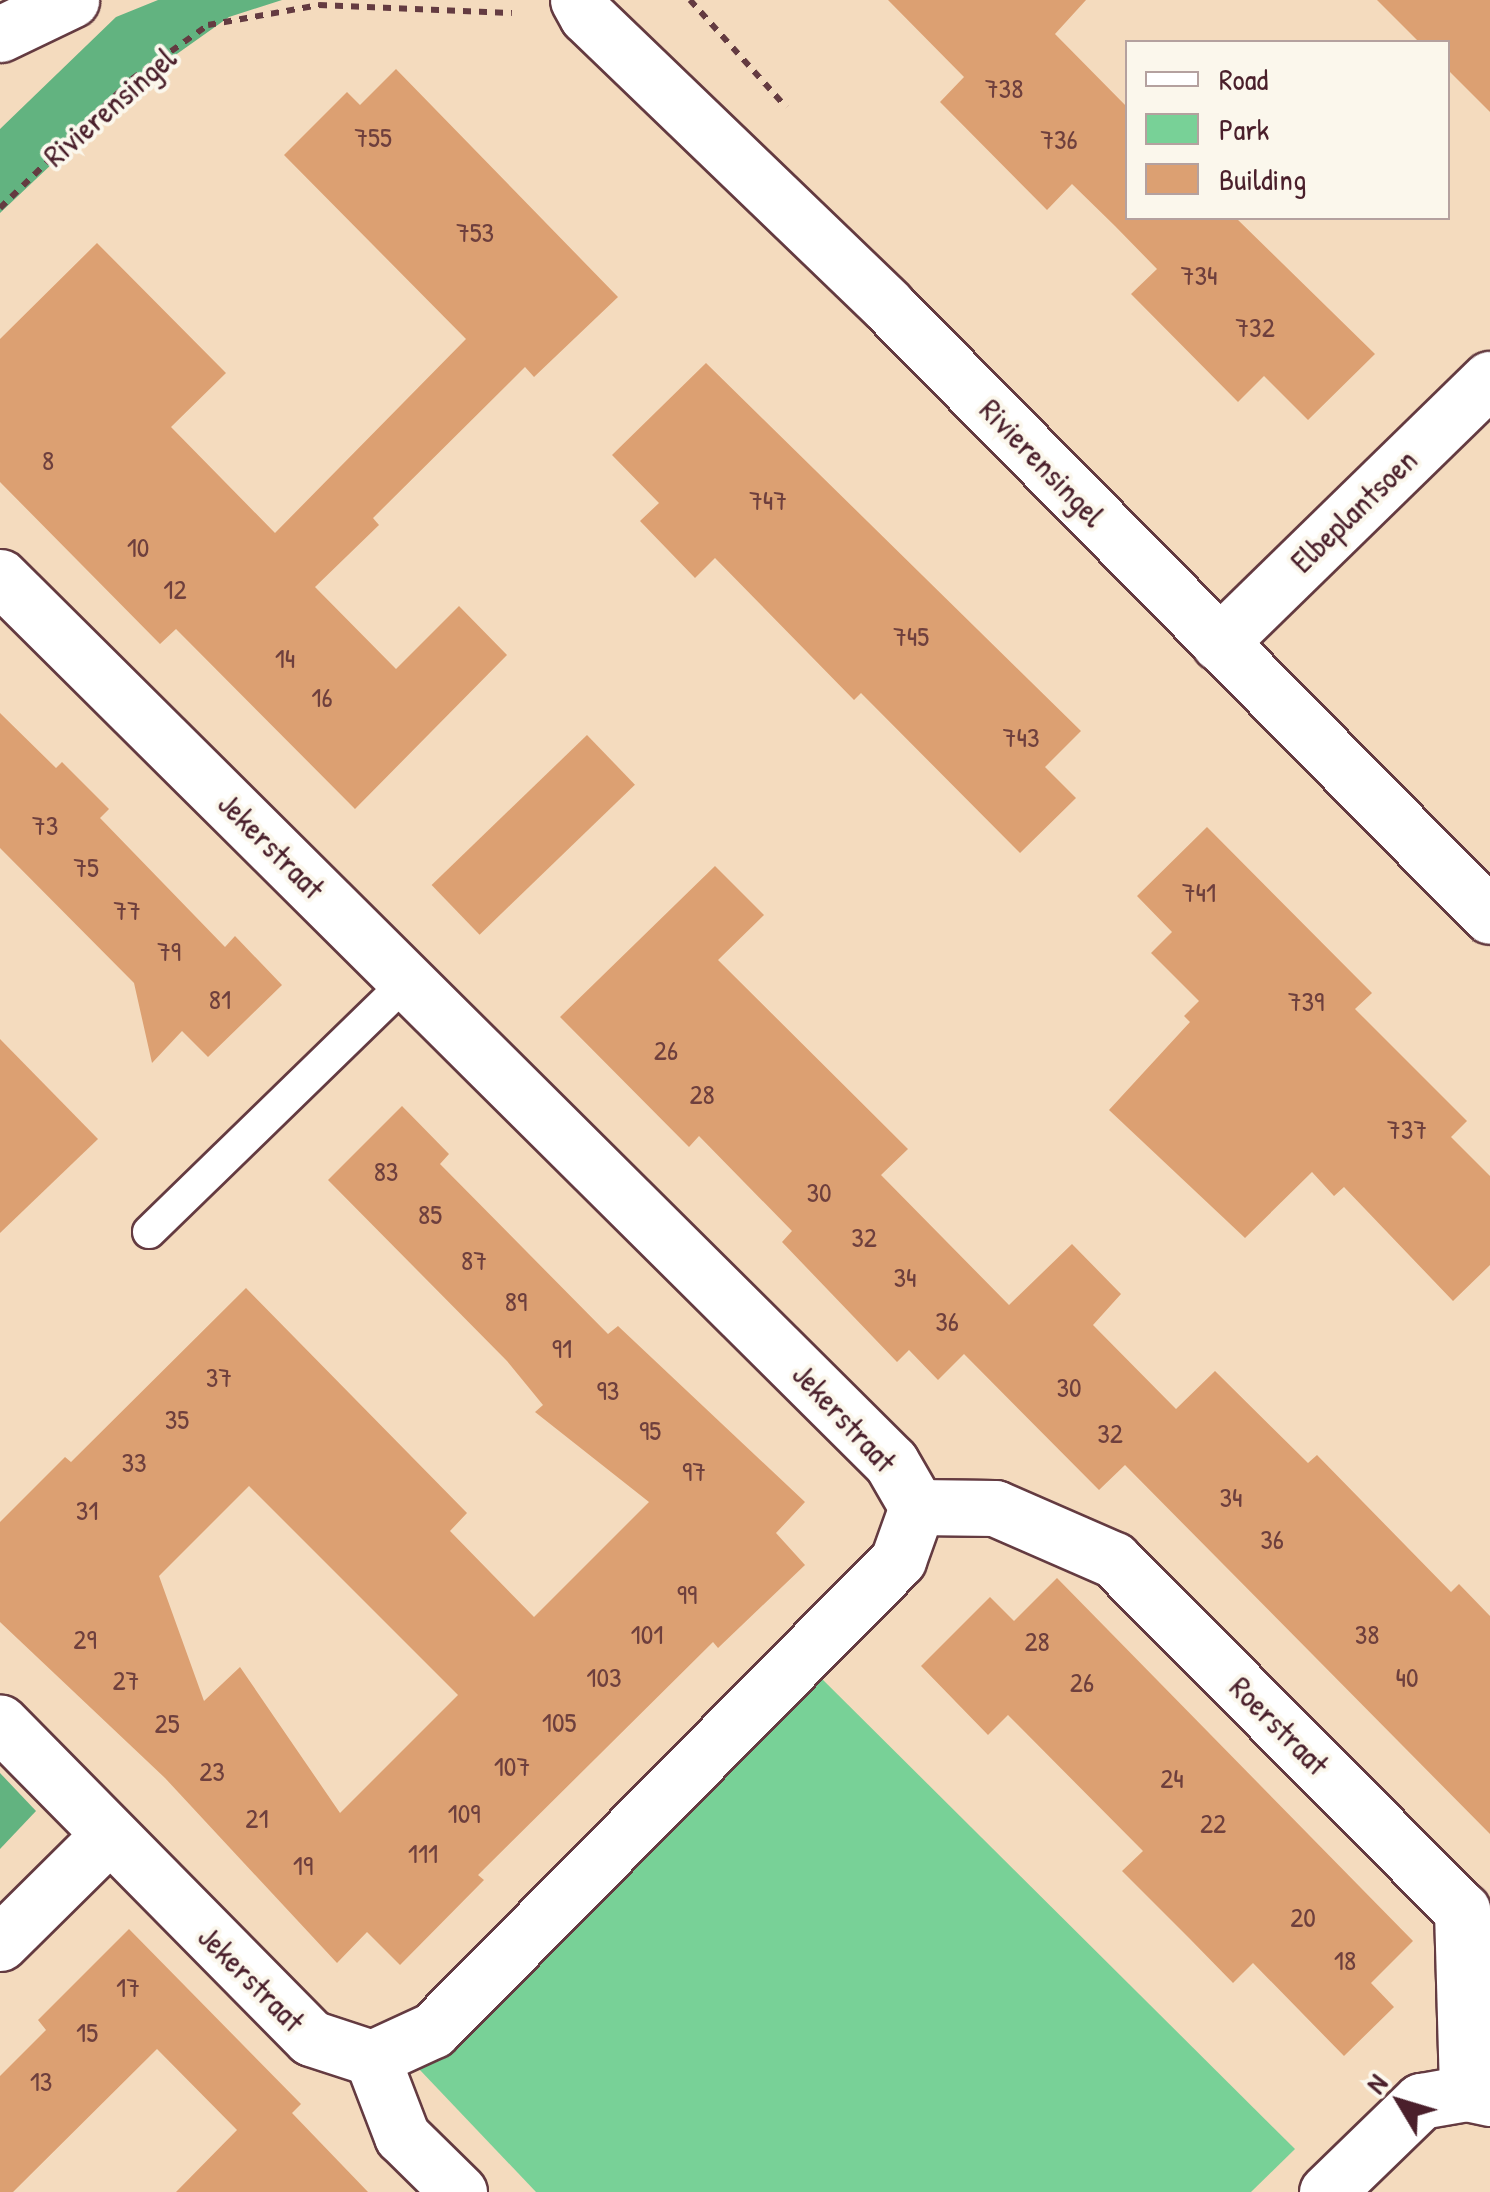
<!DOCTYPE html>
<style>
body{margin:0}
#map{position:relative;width:1490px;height:2192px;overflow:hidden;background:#f4dbbe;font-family:"Patrick Hand",sans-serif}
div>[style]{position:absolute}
.green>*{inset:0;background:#78d197}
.forest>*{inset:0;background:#62b380}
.building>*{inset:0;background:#dca072;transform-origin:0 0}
.path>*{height:6px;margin-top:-3px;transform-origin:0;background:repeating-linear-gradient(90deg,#643b41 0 8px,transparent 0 16px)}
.roads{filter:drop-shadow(2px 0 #643b41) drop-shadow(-2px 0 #643b41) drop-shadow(0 2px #643b41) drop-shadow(0 -2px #643b41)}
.service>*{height:32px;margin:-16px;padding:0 16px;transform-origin:16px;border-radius:16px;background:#fff}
.minor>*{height:55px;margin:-27.5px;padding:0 27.5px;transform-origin:27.5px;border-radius:27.5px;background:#fff}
.tertiary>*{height:55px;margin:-27.5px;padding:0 27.5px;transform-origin:27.5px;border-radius:27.5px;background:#fff}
span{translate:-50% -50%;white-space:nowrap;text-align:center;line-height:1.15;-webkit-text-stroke:8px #fbf7ec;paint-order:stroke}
.number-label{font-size:28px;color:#6e3f3d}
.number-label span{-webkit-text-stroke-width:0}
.street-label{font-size:32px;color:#4a1f2b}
.legend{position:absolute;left:1125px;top:40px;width:325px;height:180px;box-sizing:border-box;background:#fbf7ec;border:2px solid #b4a19f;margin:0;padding:12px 18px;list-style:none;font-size:30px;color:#4a1f2b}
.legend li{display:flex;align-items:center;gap:20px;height:50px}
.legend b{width:50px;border:2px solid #b4a19f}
.north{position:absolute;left:1350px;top:2052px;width:100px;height:100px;-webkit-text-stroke:8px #fbf7ec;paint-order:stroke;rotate:308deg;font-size:28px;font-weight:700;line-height:40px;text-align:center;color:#4a1f2b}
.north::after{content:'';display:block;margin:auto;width:35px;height:45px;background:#4a1f2b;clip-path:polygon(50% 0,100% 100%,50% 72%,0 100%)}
</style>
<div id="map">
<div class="green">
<i style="clip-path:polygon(812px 1669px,1295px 2149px,1251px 2192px,536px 2192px,419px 2069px)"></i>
</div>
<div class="forest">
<i style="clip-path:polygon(158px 0,282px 0,229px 17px,143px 78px,0 213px,0 129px,116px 17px)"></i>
<i style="clip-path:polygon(0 1773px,36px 1811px,0 1849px)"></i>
</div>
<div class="building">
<i style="clip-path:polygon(888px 0,1086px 0,1055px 34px,1128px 108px,1128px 218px,1236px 218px,1375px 354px,1308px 420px,1264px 376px,1238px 402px,1131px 294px,1157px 269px,1115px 226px,1072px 184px,1047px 210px,940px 102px,964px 77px)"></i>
<i style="clip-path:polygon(1377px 0,1490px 0,1490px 112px,1448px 70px,1448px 42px,1419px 42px)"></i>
<i style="clip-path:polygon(396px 69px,618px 297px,534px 377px,525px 367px,373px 518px,379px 525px,315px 587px,396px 669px,459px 606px,507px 655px,355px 809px,176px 629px,160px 644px,0 482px,0 339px,97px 243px,226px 373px,171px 427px,275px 533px,466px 339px,284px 155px,347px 92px,360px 105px)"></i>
<i style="clip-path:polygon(706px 363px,1081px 731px,1045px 767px,1076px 798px,1020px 853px,861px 693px,854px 700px,715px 558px,695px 578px,640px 521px,659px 503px,612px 455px)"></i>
<i style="clip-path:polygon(0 713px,56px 768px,62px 762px,109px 809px,100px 818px,225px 947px,235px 936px,282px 985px,208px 1057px,182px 1031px,152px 1063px,134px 983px,0 848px)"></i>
<i style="left:587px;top:735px;width:69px;height:216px;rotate:46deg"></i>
<i style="clip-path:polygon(1207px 827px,1372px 993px,1355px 1009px,1467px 1121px,1451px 1137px,1490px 1176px,1490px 1265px,1453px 1301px,1344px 1187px,1334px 1196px,1312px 1172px,1245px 1238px,1109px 1110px,1190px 1022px,1184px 1016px,1199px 1001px,1151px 953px,1172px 932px,1137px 896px)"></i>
<i style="clip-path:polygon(715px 866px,764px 915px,718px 960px,908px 1149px,881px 1175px,1009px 1305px,1072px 1244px,1121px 1294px,1093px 1325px,1176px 1409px,1215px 1371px,1308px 1463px,1317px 1455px,1451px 1592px,1459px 1584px,1490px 1616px,1490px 1834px,1125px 1465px,1099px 1490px,964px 1354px,938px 1380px,909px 1350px,897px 1362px,782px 1242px,792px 1231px,699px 1136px,689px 1147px,560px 1017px)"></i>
<i style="clip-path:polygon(0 1039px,98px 1139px,0 1233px)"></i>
<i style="clip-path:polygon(evenodd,402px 1106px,449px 1154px,440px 1164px,608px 1334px,618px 1326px,805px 1502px,776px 1533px,805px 1565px,718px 1648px,713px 1642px,478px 1875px,484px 1880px,400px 1965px,367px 1932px,337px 1963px,165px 1778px,0 1622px,0 1522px,65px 1457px,71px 1462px,246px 1288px,467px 1513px,450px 1531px,534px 1617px,649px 1502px,535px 1412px,543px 1405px,507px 1361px,328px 1180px,402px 1106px,249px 1486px,458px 1695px,340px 1813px,240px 1667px,204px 1701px,159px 1576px,249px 1486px)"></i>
<i style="clip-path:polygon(1057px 1578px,1413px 1941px,1371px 1983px,1394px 2007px,1344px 2056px,1253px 1963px,1233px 1983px,1190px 1939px,1122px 1871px,1143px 1851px,1008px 1715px,988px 1735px,921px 1666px,990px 1597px,1014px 1621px)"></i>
<i style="clip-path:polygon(129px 1929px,301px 2104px,292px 2113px,368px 2192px,176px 2192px,237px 2130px,157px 2049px,13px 2192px,0 2192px,0 2076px,46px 2030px,38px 2020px)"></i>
</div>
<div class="path">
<i style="left:690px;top:0;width:144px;rotate:48.1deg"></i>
<i style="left:0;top:208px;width:185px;rotate:-44.3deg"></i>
<i style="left:132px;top:79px;width:93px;rotate:-35.4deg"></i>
<i style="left:208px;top:25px;width:113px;rotate:-10.2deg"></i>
<i style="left:319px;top:5px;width:193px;rotate:2.4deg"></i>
</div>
<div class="roads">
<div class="service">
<i style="left:149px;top:1232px;width:360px;rotate:-44.2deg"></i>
</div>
<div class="minor">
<i style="left:0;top:577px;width:1256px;rotate:44.81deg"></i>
<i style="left:891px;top:1462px;width:52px;rotate:60deg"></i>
<i style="left:917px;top:1507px;width:56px;rotate:109.7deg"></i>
<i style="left:898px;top:1560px;width:661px;rotate:134.69deg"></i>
<i style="left:433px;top:2030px;width:67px;rotate:155.3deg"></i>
<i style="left:372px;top:2058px;width:64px;rotate:-161.8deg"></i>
<i style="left:311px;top:2038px;width:443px;rotate:-134.6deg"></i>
<i style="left:1219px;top:643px;width:378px;rotate:-44.3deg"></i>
<i style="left:917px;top:1507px;width:78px;rotate:0.7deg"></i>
<i style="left:995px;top:1508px;width:130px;rotate:23.6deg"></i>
<i style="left:1114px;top:1560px;width:494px;rotate:45.2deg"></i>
<i style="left:1462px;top:1910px;width:183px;rotate:88.4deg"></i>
<i style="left:0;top:1943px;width:153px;rotate:-44.7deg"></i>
<i style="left:372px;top:2058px;width:84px;rotate:69deg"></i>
<i style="left:402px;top:2136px;width:80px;rotate:44.5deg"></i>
<i style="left:1327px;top:2192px;width:131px;rotate:-44.1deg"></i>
<i style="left:1421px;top:2101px;width:47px;rotate:-9.9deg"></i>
<i style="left:1467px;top:2093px;width:24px;rotate:12deg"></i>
</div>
<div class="tertiary">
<i style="left:578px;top:0;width:18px;rotate:61deg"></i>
<i style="left:587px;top:16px;width:417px;rotate:43.9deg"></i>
<i style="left:887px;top:305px;width:858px;rotate:45.38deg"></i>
<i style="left:0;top:34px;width:79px;rotate:-25.6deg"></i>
</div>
</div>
<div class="number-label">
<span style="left:1004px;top:88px">738</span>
<span style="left:373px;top:137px">755</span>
<span style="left:1059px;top:139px">736</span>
<span style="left:475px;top:232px">753</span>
<span style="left:1199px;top:275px">734</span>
<span style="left:1255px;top:327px">732</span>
<span style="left:48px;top:460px">8</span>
<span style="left:768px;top:500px">747</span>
<span style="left:138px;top:547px">10</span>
<span style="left:175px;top:589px">12</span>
<span style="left:911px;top:636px">745</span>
<span style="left:285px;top:658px">14</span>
<span style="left:322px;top:697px">16</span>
<span style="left:1021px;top:737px">743</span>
<span style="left:45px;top:825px">73</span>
<span style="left:86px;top:867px">75</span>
<span style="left:1199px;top:892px">741</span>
<span style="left:127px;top:910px">77</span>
<span style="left:169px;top:951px">79</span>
<span style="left:220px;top:999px">81</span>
<span style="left:1306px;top:1001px">739</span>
<span style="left:666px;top:1050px">26</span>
<span style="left:702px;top:1094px">28</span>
<span style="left:1407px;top:1129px">737</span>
<span style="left:386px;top:1171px">83</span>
<span style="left:819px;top:1192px">30</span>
<span style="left:430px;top:1214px">85</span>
<span style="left:864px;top:1237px">32</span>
<span style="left:474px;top:1260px">87</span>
<span style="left:905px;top:1277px">34</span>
<span style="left:516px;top:1301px">89</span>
<span style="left:947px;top:1321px">36</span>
<span style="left:562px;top:1348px">91</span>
<span style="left:219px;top:1377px">37</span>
<span style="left:1069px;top:1387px">30</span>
<span style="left:608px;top:1390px">93</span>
<span style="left:177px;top:1419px">35</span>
<span style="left:650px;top:1430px">95</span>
<span style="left:1110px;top:1433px">32</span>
<span style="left:134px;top:1462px">33</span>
<span style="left:694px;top:1471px">97</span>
<span style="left:1231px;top:1497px">34</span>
<span style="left:87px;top:1510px">31</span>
<span style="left:1272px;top:1539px">36</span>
<span style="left:687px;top:1594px">99</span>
<span style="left:647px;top:1634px">101</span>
<span style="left:1367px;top:1634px">38</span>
<span style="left:85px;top:1639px">29</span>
<span style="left:1037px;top:1641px">28</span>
<span style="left:604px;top:1677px">103</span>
<span style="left:1407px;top:1677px">40</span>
<span style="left:126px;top:1680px">27</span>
<span style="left:1082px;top:1682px">26</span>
<span style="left:559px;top:1722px">105</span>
<span style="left:167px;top:1723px">25</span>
<span style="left:512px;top:1766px">107</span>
<span style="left:212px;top:1771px">23</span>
<span style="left:1172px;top:1778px">24</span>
<span style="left:464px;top:1813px">109</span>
<span style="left:257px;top:1818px">21</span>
<span style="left:1213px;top:1823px">22</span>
<span style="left:423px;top:1853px">111</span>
<span style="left:303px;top:1865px">19</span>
<span style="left:1303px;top:1917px">20</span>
<span style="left:1345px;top:1960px">18</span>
<span style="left:128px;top:1987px">17</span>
<span style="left:87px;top:2032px">15</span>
<span style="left:41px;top:2081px">13</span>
</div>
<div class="street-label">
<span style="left:110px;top:107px;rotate:-41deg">Rivierensingel</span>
<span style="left:1042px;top:463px;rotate:46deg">Rivierensingel</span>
<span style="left:1354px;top:511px;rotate:-44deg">Elbeplantsoen</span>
<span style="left:271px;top:846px;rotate:45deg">Jekerstraat</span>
<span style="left:844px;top:1418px;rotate:47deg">Jekerstraat</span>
<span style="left:1279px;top:1726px;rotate:45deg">Roerstraat</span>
<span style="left:251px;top:1979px;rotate:45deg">Jekerstraat</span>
</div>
<ul class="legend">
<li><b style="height:12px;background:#fff"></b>Road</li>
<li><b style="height:28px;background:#78d197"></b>Park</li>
<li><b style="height:28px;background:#dca072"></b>Building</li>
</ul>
<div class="north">N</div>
</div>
